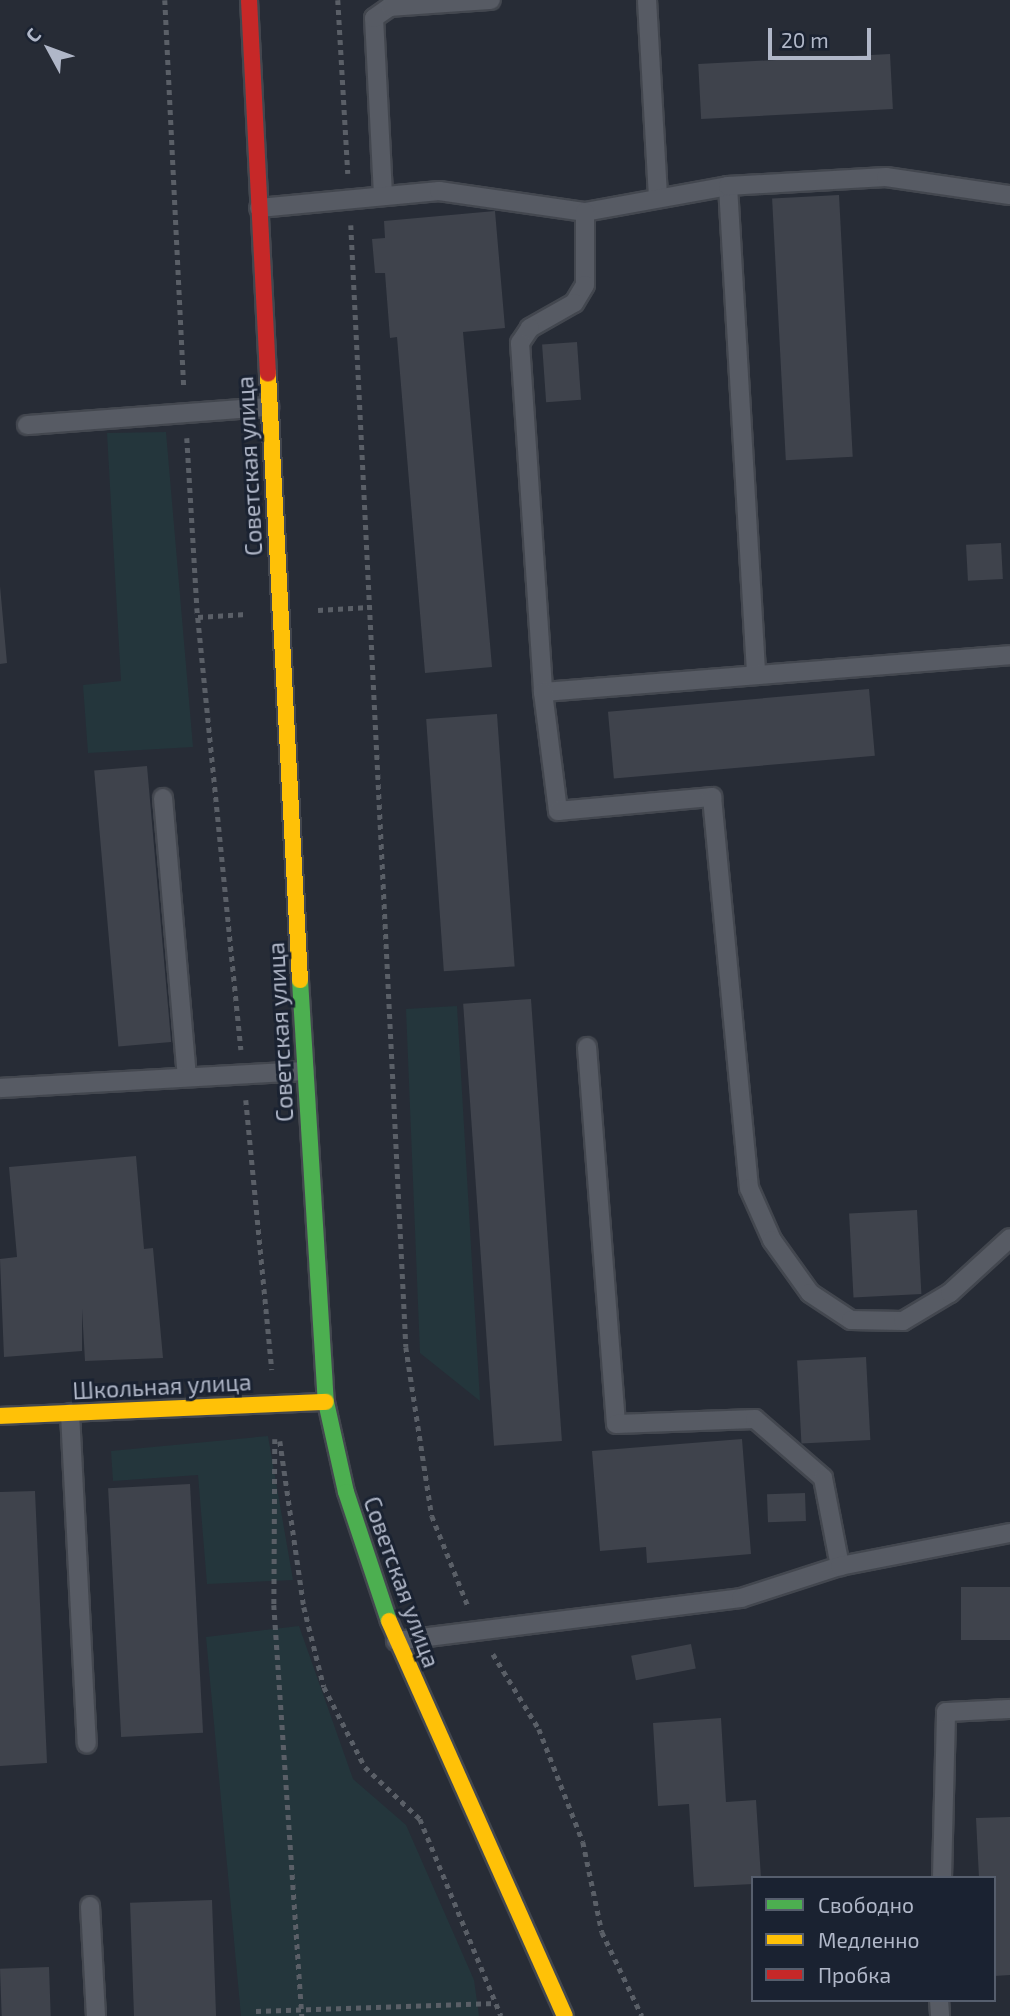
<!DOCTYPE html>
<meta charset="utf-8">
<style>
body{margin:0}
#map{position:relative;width:1010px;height:2016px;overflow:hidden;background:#272c36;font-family:"Exo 2",sans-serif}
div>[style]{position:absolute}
.green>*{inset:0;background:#24363c}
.building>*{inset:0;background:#3f434c;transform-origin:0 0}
.path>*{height:4.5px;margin-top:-2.25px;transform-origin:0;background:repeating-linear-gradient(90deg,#5a5f67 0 5px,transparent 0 10px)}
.roads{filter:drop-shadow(2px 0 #43474f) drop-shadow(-2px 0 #43474f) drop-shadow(0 2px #43474f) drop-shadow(0 -2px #43474f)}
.lane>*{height:18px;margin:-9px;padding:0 9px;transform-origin:9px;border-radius:9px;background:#575b64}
.fast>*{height:16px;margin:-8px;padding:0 8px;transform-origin:8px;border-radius:8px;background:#4caf50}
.slow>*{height:16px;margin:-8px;padding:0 8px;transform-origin:8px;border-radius:8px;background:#ffc107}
.jam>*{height:16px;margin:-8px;padding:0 8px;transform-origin:8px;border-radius:8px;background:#c62828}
span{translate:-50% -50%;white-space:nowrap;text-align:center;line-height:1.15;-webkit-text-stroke:6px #1a2231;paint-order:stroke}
.street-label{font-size:23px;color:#b0b7c8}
.legend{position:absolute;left:751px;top:1876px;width:245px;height:126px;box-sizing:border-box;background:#1a2231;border:2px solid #565e6d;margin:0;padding:9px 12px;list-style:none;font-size:21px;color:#b0b7c8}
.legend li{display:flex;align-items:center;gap:14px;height:35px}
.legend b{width:35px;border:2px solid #565e6d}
.north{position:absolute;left:14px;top:14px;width:70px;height:70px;-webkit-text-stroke:5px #1a2231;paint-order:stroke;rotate:311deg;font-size:19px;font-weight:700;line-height:28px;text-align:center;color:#b0b7c8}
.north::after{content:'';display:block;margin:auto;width:24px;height:32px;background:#b0b7c8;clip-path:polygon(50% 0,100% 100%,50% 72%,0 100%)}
.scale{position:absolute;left:768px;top:28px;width:103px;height:32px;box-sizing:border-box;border:4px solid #b0b7c8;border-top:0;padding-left:9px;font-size:21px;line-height:24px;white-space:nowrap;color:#b0b7c8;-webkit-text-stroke:5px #1a2231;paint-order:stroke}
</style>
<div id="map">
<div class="green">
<i style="clip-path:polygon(166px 432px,193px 747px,88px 753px,83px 685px,121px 681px,107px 433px)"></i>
<i style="clip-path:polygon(457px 1006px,480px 1401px,420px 1353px,406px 1009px)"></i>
<i style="clip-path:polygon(268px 1436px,293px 1580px,207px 1584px,198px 1475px,113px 1481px,111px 1451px)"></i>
<i style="clip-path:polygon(299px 1626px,353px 1779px,406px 1825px,474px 1980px,479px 2016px,241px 2016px,206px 1637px)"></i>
</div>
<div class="building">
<i style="left:890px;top:54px;width:55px;height:192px;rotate:87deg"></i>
<i style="left:839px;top:195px;width:262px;height:67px;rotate:87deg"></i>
<i style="clip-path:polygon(495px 211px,505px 328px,463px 332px,492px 667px,425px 673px,397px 337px,390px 338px,385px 273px,375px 273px,372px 239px,385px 238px,384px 221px)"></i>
<i style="left:577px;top:342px;width:58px;height:35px;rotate:86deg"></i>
<i style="left:1001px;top:543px;width:36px;height:35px;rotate:87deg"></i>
<i style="clip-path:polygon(0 586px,7px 663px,0 664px)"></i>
<i style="left:869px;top:689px;width:67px;height:262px;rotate:85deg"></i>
<i style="left:497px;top:714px;width:253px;height:71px;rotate:86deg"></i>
<i style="left:147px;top:766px;width:277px;height:53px;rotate:85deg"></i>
<i style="left:531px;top:999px;width:443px;height:68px;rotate:86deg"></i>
<i style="clip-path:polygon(136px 1156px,144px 1249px,153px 1248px,163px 1358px,85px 1361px,82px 1309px,82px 1351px,4px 1357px,0 1259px,17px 1257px,9px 1167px)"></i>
<i style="left:917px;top:1210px;width:84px;height:68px;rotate:87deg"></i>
<i style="left:866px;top:1357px;width:83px;height:69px;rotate:87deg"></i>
<i style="clip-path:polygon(742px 1439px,751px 1554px,647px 1563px,646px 1547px,600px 1551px,592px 1451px)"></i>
<i style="left:190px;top:1484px;width:249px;height:82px;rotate:87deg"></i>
<i style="clip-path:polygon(35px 1491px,47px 1763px,0 1766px,0 1492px)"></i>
<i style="left:805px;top:1493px;width:28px;height:38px;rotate:88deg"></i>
<i style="left:1010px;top:1587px;width:53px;height:49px;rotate:90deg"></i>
<i style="left:691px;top:1644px;width:25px;height:61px;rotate:79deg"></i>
<i style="clip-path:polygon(721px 1718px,726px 1802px,756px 1800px,761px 1878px,753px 1878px,753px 1884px,694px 1887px,689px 1804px,658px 1806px,653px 1723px)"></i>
<i style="clip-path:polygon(1010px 1817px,1010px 1975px,994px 1976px,994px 1878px,979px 1878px,976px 1818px)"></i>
<i style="left:212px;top:1900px;width:116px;height:82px;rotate:88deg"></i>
<i style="left:49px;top:1967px;width:49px;height:49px;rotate:88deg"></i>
</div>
<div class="path">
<i style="left:165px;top:0;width:387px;rotate:87.2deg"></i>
<i style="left:338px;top:0;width:174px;rotate:86.7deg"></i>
<i style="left:351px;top:225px;width:1123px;rotate:87.19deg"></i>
<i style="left:406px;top:1347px;width:171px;rotate:81.3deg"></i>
<i style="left:432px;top:1516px;width:97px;rotate:68.2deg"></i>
<i style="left:187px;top:438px;width:170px;rotate:86.6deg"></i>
<i style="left:197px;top:608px;width:444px;rotate:84.3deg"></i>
<i style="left:318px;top:610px;width:51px;rotate:-3.4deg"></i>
<i style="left:198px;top:617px;width:48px;rotate:-3.6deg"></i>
<i style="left:246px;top:1100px;width:271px;rotate:84.5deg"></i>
<i style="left:275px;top:1439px;width:166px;rotate:90.3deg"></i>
<i style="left:274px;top:1605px;width:412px;rotate:86.1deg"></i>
<i style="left:280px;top:1441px;width:168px;rotate:81.8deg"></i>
<i style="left:304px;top:1607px;width:82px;rotate:76deg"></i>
<i style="left:324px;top:1687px;width:90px;rotate:62.9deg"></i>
<i style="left:365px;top:1767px;width:76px;rotate:43.4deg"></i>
<i style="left:420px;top:1819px;width:213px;rotate:67.6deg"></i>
<i style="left:493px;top:1654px;width:88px;rotate:58.5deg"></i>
<i style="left:539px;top:1729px;width:121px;rotate:68.7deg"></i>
<i style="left:583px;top:1842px;width:92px;rotate:78.1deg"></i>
<i style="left:602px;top:1932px;width:93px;rotate:64.5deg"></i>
<i style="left:256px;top:2011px;width:240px;rotate:-1.9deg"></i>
</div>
<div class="roads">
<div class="lane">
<i style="left:647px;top:0;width:198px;rotate:86.8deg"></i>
<i style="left:728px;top:186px;width:489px;rotate:86.7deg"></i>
<i style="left:383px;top:195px;width:177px;rotate:-92.9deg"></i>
<i style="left:374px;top:18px;width:19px;rotate:-35deg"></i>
<i style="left:390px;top:7px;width:101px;rotate:-4deg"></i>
<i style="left:259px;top:208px;width:181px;rotate:-5.4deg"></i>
<i style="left:439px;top:191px;width:148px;rotate:8.2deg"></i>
<i style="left:585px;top:212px;width:145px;rotate:-10.3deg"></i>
<i style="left:728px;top:186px;width:158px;rotate:-3.3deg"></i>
<i style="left:886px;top:177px;width:125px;rotate:8.3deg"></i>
<i style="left:585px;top:212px;width:73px;rotate:90deg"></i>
<i style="left:585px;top:285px;width:21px;rotate:121deg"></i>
<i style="left:574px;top:303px;width:51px;rotate:150.4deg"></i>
<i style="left:530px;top:328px;width:18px;rotate:124deg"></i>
<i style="left:520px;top:343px;width:350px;rotate:86.2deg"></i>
<i style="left:543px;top:692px;width:468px;rotate:-4.5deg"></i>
<i style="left:27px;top:425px;width:243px;rotate:-4.3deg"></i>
<i style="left:543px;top:692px;width:120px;rotate:82.8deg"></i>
<i style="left:558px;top:811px;width:155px;rotate:-5.2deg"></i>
<i style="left:712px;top:797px;width:393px;rotate:84.6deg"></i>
<i style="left:749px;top:1188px;width:57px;rotate:66.1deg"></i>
<i style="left:772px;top:1240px;width:65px;rotate:54.4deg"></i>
<i style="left:810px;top:1293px;width:49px;rotate:33.4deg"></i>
<i style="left:851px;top:1320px;width:52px;rotate:1.1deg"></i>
<i style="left:903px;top:1321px;width:55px;rotate:-30.8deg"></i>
<i style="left:950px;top:1293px;width:81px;rotate:-42.5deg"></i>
<i style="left:163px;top:798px;width:280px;rotate:85.1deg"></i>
<i style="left:587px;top:1047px;width:378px;rotate:85.6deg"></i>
<i style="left:616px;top:1424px;width:139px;rotate:-2.1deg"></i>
<i style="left:755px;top:1419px;width:90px;rotate:40.9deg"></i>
<i style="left:823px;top:1478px;width:90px;rotate:79.1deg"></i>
<i style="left:0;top:1088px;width:305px;rotate:-3.2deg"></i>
<i style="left:70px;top:1413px;width:331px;rotate:87.1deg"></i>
<i style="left:396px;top:1641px;width:348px;rotate:-7.1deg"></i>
<i style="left:741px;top:1598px;width:104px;rotate:-17.9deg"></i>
<i style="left:840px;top:1566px;width:173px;rotate:-11deg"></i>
<i style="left:942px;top:1878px;width:166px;rotate:-88.6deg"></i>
<i style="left:946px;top:1712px;width:64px;rotate:-2.7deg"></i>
<i style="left:90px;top:1906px;width:110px;rotate:86.9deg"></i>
<i style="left:939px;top:2000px;width:16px;rotate:86deg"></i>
</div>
<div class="fast">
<i style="left:300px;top:980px;width:423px;rotate:86.5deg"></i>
<i style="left:326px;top:1402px;width:92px;rotate:77.5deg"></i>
<i style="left:346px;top:1492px;width:136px;rotate:71.6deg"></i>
</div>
<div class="slow">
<i style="left:268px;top:374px;width:607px;rotate:86.98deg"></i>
<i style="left:0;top:1416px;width:326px;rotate:-2.5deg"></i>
<i style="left:389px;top:1621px;width:432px;rotate:66deg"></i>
</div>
<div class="jam">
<i style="left:249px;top:0;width:374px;rotate:87.1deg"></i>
</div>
</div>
<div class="street-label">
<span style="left:249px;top:466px;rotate:-93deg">Советская улица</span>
<span style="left:280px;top:1032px;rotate:-93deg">Советская улица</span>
<span style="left:162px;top:1386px;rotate:-3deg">Школьная улица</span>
<span style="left:402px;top:1582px;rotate:70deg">Советская улица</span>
</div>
<ul class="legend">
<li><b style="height:9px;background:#4caf50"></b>Свободно</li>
<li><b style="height:9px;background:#ffc107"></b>Медленно</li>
<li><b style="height:9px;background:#c62828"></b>Пробка</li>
</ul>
<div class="north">С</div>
<div class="scale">20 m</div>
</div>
